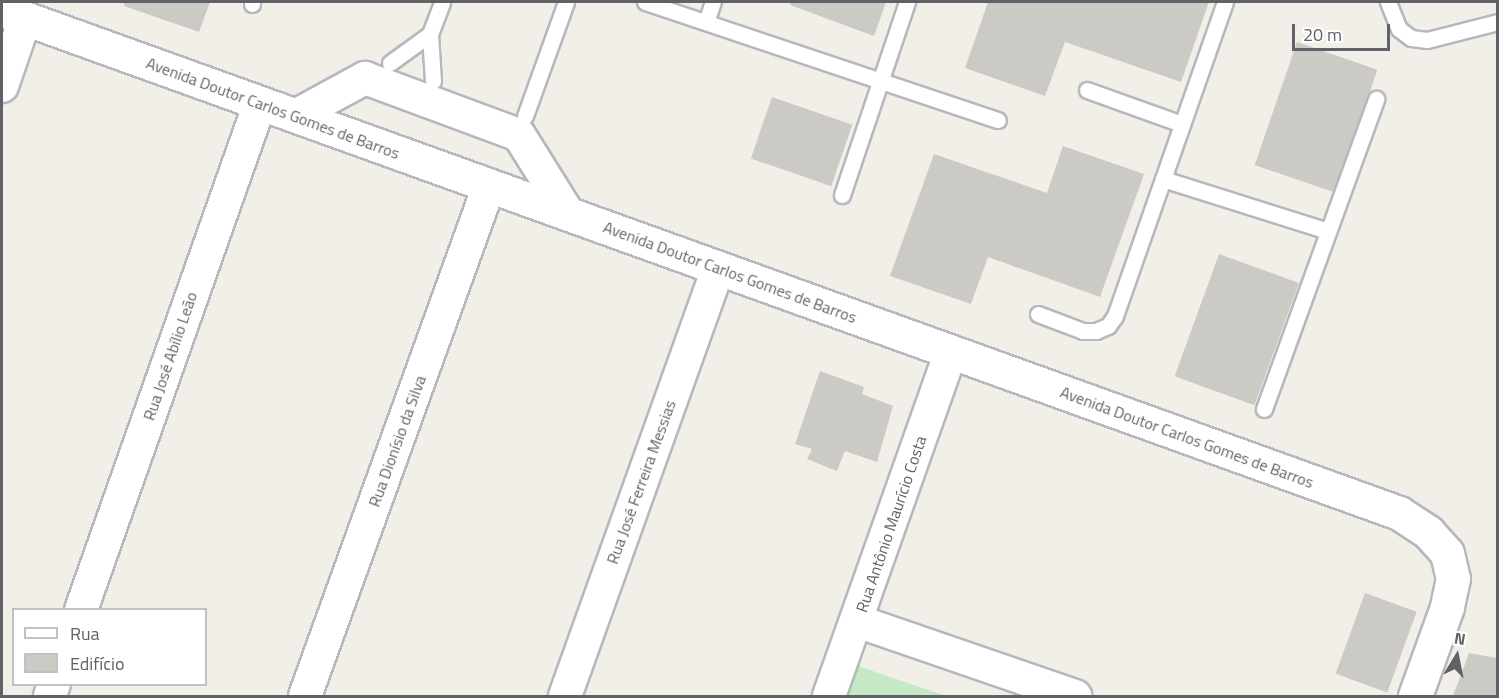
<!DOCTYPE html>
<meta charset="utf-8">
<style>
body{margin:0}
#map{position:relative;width:1499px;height:698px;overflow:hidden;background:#f1efe8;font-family:"Titillium Web",sans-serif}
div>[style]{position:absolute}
.green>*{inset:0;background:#c5e8c5}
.building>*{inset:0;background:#cccac5;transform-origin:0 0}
.roads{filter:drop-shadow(2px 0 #b5b8bc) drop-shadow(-2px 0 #b5b8bc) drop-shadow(0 2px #b5b8bc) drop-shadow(0 -2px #b5b8bc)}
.lane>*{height:15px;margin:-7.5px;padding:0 7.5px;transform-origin:7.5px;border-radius:7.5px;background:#fff}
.street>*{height:32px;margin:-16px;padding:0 16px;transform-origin:16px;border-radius:16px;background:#fff}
.secondary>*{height:33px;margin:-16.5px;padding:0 16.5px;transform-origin:16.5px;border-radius:16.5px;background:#fff}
span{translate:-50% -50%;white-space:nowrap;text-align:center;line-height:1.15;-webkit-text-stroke:4.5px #fff;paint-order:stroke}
.street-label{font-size:16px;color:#5f6368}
.frame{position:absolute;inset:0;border:3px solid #5f6368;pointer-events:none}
.legend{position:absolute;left:12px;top:608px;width:195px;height:78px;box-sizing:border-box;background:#fff;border:2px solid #bfc1c3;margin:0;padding:8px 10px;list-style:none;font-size:18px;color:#5f6368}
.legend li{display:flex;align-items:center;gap:12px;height:30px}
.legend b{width:30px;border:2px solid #bfc1c3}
.north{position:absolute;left:1427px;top:626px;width:60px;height:60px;-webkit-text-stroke:4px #fff;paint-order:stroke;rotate:10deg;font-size:16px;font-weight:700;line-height:24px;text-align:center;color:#5f6368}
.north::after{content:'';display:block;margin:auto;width:21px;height:27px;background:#5f6368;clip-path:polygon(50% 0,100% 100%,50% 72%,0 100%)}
.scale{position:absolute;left:1292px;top:24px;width:98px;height:27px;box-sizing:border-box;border:3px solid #5f6368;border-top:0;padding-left:8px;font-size:18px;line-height:21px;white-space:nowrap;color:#5f6368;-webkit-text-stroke:4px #fff;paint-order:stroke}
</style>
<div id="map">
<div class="green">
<i style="clip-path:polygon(858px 666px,946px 696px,846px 696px)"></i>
</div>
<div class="building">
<i style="clip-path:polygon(124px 2px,210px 2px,199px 32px,124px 6px)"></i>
<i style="clip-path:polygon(790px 2px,886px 2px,874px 36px,790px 5px)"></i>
<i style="clip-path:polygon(988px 2px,1209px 2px,1181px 82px,1065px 42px,1045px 96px,965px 68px)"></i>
<i style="left:1297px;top:42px;width:85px;height:130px;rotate:19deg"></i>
<i style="left:772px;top:97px;width:85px;height:65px;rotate:19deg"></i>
<i style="clip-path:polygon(1063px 146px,1144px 174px,1100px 297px,988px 257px,971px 304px,890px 276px,934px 154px,1047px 193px)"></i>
<i style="left:1219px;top:254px;width:85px;height:130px;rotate:20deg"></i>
<i style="clip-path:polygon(820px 371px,864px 387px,862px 394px,893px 406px,877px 462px,845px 451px,837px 471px,807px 459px,812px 449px,795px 444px)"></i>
<i style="left:1365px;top:593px;width:55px;height:86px;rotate:20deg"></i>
<i style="clip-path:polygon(1469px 653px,1497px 658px,1497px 696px,1453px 696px)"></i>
</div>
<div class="roads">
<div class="lane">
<i style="left:645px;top:2px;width:372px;rotate:18.5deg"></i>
<i style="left:1388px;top:2px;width:29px;rotate:68deg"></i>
<i style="left:1399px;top:29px;width:15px;rotate:37deg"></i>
<i style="left:1411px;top:38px;width:16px;rotate:7deg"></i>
<i style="left:1427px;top:40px;width:73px;rotate:-14.2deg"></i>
<i style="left:252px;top:4px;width:2px;rotate:-90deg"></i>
<i style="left:706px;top:22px;width:21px;rotate:-71deg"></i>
<i style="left:390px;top:63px;width:49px;rotate:-35.9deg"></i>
<i style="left:433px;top:81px;width:47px;rotate:-93.7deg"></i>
<i style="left:430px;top:34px;width:34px;rotate:-69deg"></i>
<i style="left:1087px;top:90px;width:101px;rotate:19.7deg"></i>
<i style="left:525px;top:116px;width:121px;rotate:-70.2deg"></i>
<i style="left:1163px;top:179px;width:173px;rotate:17.5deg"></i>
<i style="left:842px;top:195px;width:204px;rotate:-71.4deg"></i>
<i style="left:1038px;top:314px;width:48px;rotate:20.7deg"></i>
<i style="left:1083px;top:331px;width:13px"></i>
<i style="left:1096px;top:331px;width:13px;rotate:-23deg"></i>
<i style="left:1108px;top:326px;width:12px;rotate:-55deg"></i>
<i style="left:1115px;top:316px;width:333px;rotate:-70.7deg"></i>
<i style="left:1264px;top:409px;width:330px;rotate:-70.1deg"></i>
</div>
<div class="street">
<i style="left:2px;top:86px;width:71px;rotate:-71.1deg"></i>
<i style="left:295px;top:116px;width:80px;rotate:-28.5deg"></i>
<i style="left:365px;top:78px;width:164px;rotate:20.3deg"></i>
<i style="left:519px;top:135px;width:94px;rotate:58deg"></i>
<i style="left:81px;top:610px;width:538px;rotate:-70.55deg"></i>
<i style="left:857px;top:621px;width:231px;rotate:19deg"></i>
<i style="left:50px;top:696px;width:13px;rotate:-72deg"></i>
<i style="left:305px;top:696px;width:542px;rotate:-70.16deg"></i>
<i style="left:565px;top:696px;width:455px;rotate:-70.3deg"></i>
<i style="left:829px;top:696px;width:365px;rotate:-70.5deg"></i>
</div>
<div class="secondary">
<i style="left:2px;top:10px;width:1485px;rotate:19.8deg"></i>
<i style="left:1399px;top:513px;width:35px;rotate:33deg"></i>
<i style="left:1428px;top:532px;width:28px;rotate:48deg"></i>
<i style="left:1447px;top:553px;width:26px;rotate:77deg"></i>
<i style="left:1453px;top:578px;width:30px;rotate:102deg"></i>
<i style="left:1447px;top:607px;width:95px;rotate:109.8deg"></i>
</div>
</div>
<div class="street-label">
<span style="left:273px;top:108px;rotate:20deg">Avenida Doutor Carlos Gomes de Barros</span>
<span style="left:730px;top:272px;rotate:20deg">Avenida Doutor Carlos Gomes de Barros</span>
<span style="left:170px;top:356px;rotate:-71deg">Rua José Abílio Leão</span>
<span style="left:1187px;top:437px;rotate:20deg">Avenida Doutor Carlos Gomes de Barros</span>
<span style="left:397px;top:441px;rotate:-70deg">Rua Dionísio da Silva</span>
<span style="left:641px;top:482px;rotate:-70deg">Rua José Ferreira Messias</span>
<span style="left:891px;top:524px;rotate:-71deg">Rua Antônio Maurício Costa</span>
</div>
<div class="frame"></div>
<ul class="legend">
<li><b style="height:8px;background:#fff"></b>Rua</li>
<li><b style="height:16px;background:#cccac5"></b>Edifício</li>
</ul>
<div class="north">N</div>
<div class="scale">20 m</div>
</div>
